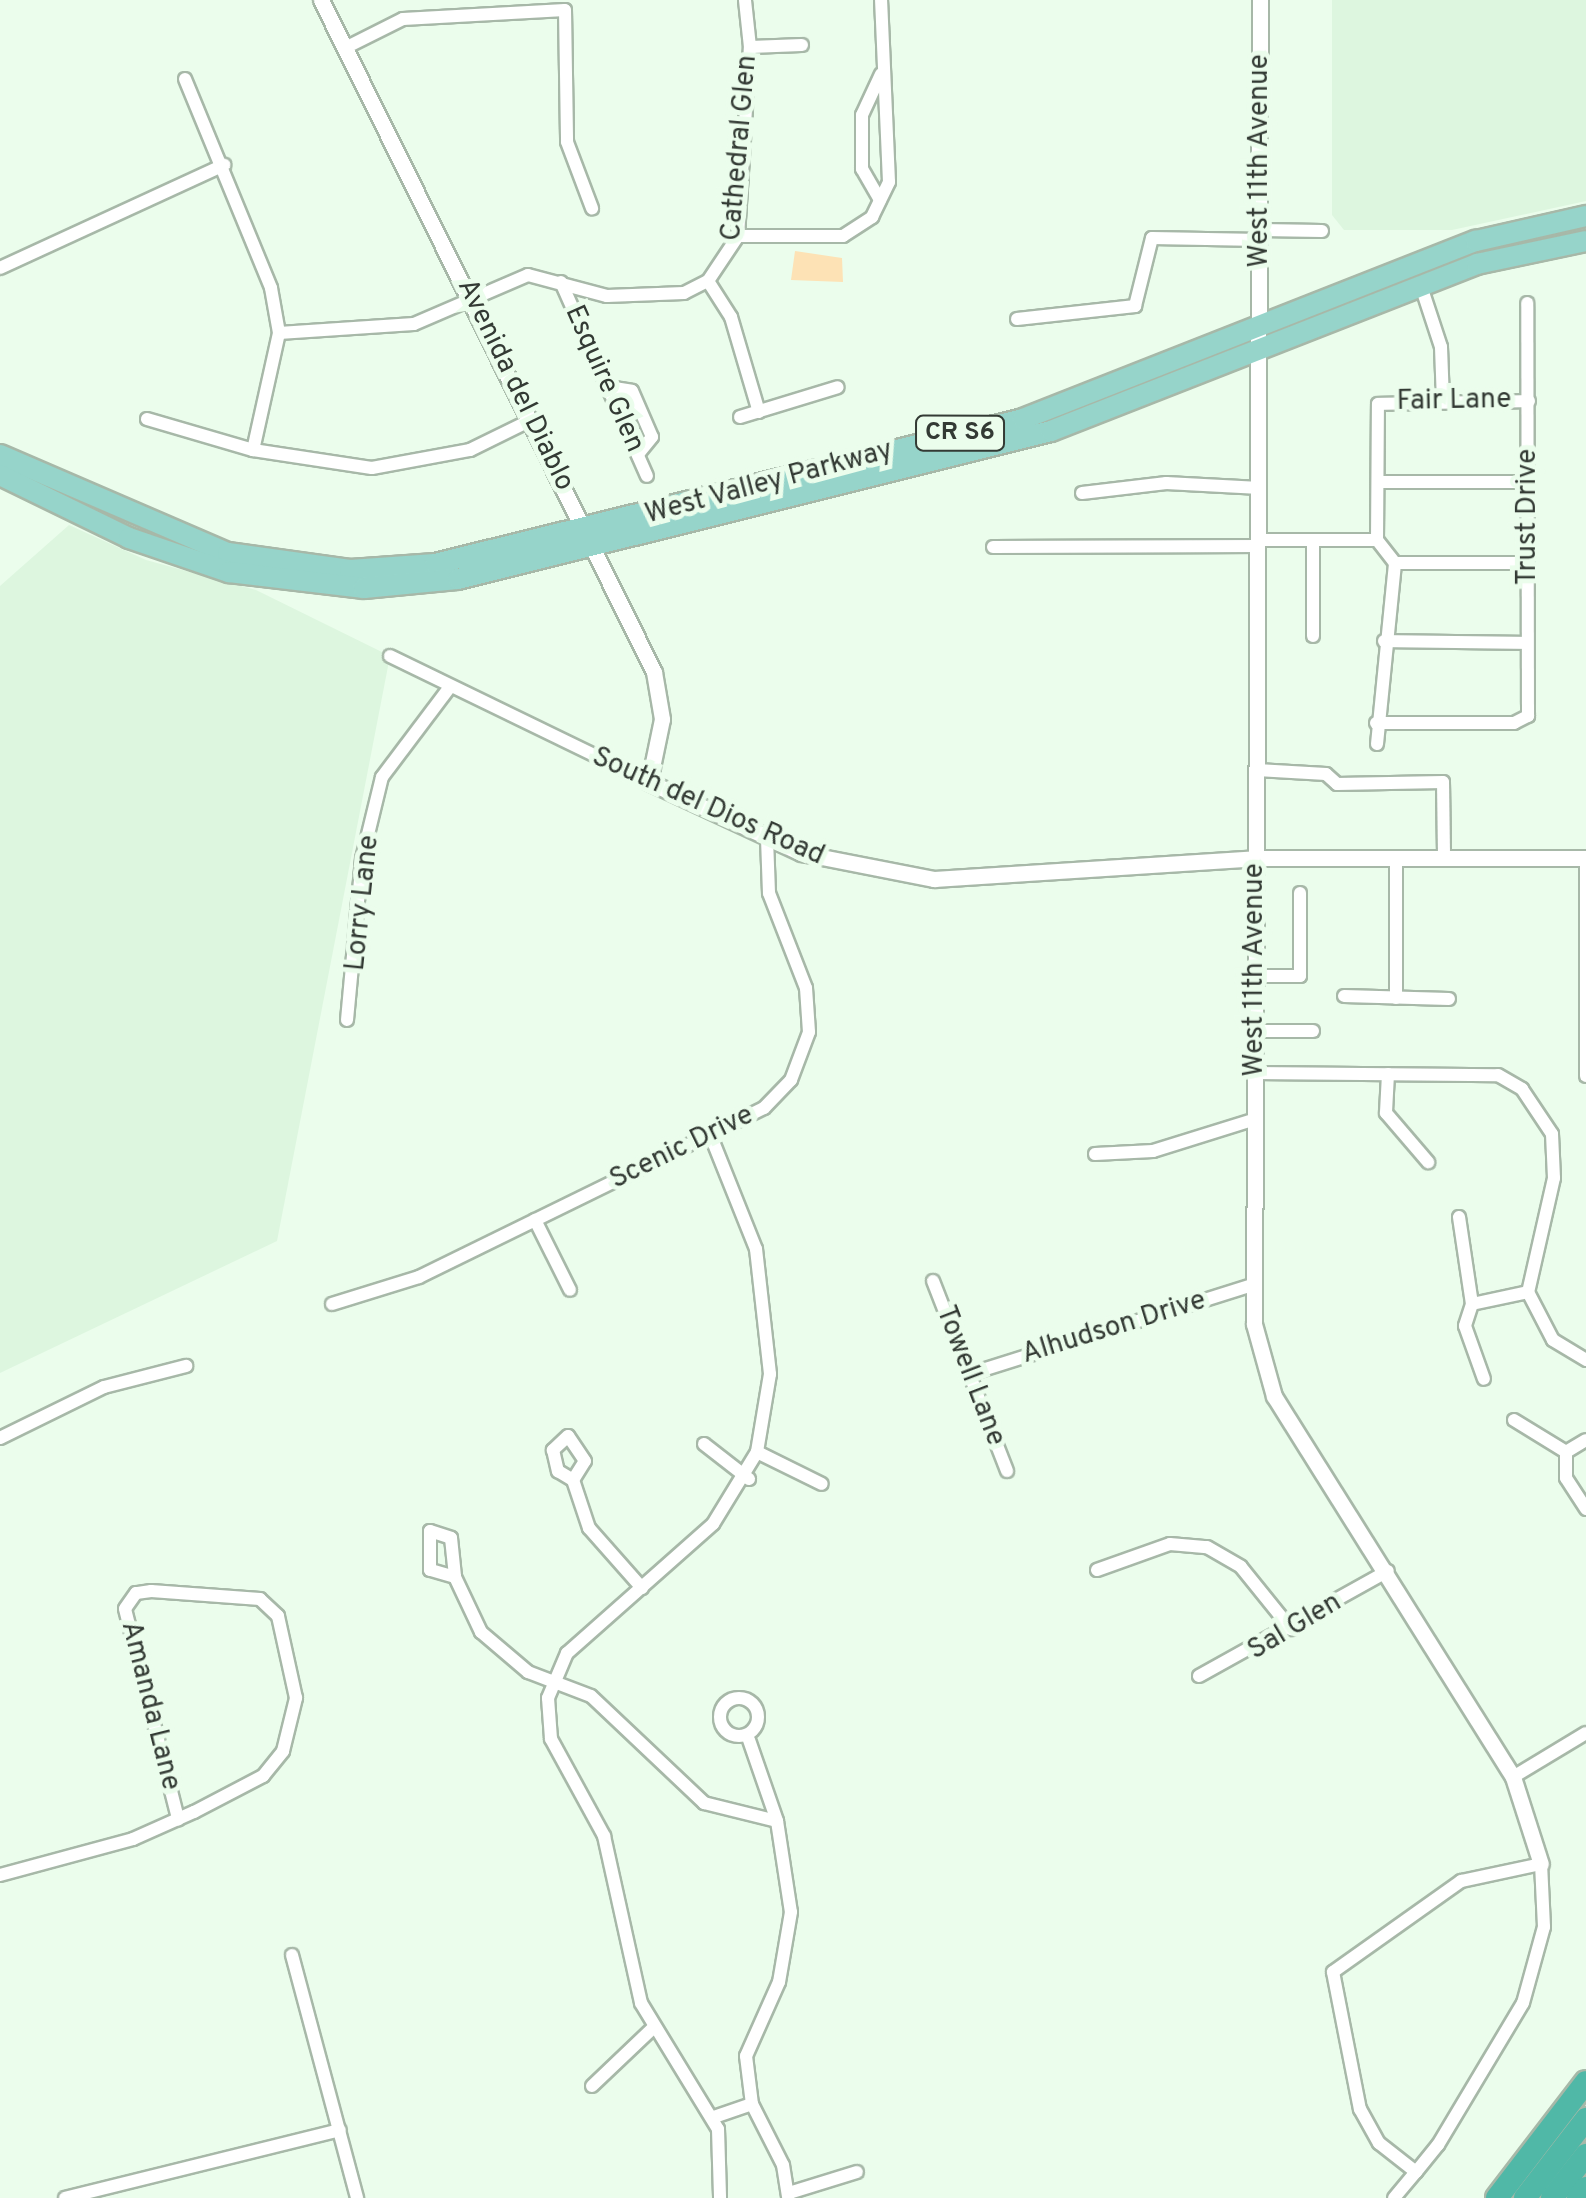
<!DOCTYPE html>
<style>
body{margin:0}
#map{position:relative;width:1586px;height:2198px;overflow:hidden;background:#ebfdec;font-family:Overpass,sans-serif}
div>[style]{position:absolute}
.built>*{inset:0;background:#ddf6df}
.green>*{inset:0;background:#fde2b5}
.roads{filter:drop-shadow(2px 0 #a7b8a8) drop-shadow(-2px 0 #a7b8a8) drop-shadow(0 2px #a7b8a8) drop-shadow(0 -2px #a7b8a8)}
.minor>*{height:12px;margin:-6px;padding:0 6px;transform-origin:6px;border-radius:6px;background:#fff}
.minor>.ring{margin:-6px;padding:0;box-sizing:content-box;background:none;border:12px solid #fff;border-radius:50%}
.tertiary>*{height:15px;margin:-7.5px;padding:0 7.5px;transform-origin:7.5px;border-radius:7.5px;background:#fff}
.primary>*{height:20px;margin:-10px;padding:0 10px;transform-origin:10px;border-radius:10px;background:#96d4ca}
.motorway>*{height:22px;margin:-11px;padding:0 11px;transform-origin:11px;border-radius:11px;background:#50b8a7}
span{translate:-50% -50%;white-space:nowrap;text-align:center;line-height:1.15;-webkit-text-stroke:10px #ebfdec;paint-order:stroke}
.shield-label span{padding:2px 8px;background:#ebfdec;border:2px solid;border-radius:8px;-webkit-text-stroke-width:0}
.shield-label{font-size:25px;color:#333a34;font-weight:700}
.street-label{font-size:28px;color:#333a34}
</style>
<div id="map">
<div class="built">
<i style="clip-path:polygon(1332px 0,1586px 0,1586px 201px,1452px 230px,1344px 230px,1332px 215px)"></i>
<i style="clip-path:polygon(69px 525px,146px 560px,256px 590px,390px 656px,277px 1241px,0 1373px,0 586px)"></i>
</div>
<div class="green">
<i style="clip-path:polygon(795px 251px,842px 258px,843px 282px,791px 280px)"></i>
</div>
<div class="roads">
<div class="minor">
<i style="left:750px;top:47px;width:52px;rotate:-2.2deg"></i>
<i style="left:345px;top:48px;width:65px;rotate:-26.6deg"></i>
<i style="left:403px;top:19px;width:162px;rotate:-3.2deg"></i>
<i style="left:565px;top:10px;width:132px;rotate:89.1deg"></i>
<i style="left:567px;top:142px;width:71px;rotate:69.3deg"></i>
<i style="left:185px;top:79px;width:226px;rotate:67.6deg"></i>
<i style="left:271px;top:288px;width:46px;rotate:79.9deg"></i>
<i style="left:279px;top:333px;width:120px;rotate:102.5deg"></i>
<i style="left:880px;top:200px;width:36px;rotate:-120deg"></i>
<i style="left:862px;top:169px;width:54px;rotate:-90deg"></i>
<i style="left:862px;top:115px;width:45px;rotate:-65.1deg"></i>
<i style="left:1261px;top:230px;width:61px;rotate:0.9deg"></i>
<i style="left:738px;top:236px;width:105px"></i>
<i style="left:843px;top:236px;width:35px;rotate:-33deg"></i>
<i style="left:872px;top:217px;width:39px;rotate:-64deg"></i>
<i style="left:889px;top:182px;width:182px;rotate:-92.5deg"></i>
<i style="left:0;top:268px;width:247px;rotate:-24.7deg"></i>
<i style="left:708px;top:281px;width:43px;rotate:57.4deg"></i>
<i style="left:731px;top:317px;width:99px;rotate:73.6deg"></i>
<i style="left:561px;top:282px;width:212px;rotate:66.1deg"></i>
<i style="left:1421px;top:286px;width:64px;rotate:71.8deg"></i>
<i style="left:1441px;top:347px;width:54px;rotate:87.9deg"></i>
<i style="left:1017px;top:319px;width:119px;rotate:-6.3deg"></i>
<i style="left:1135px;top:306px;width:70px;rotate:-76deg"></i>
<i style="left:1152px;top:238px;width:109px;rotate:1.1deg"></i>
<i style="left:279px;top:333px;width:135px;rotate:-3.8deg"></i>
<i style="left:414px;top:324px;width:124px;rotate:-23.3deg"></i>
<i style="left:528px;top:275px;width:82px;rotate:14.9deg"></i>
<i style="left:607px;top:296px;width:77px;rotate:-2.2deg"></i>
<i style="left:684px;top:293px;width:27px;rotate:-27deg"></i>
<i style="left:708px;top:281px;width:54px;rotate:-56.3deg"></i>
<i style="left:738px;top:236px;width:189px;rotate:-86.4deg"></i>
<i style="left:750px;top:47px;width:47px;rotate:-96.1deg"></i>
<i style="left:608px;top:387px;width:24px;rotate:9deg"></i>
<i style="left:632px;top:391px;width:50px;rotate:66.5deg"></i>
<i style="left:652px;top:437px;width:22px;rotate:129deg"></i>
<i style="left:740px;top:417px;width:102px;rotate:-17deg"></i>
<i style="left:147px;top:419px;width:110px;rotate:16.3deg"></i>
<i style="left:253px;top:450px;width:120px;rotate:8.6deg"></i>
<i style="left:372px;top:468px;width:100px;rotate:-10.4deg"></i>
<i style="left:470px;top:450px;width:70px;rotate:-26.2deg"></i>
<i style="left:1379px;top:482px;width:149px"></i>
<i style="left:1082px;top:493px;width:85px;rotate:-6.8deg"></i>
<i style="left:1166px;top:483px;width:94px;rotate:3deg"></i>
<i style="left:1259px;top:540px;width:118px"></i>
<i style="left:1313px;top:540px;width:96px;rotate:90deg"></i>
<i style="left:993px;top:547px;width:266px;rotate:-0.2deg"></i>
<i style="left:1395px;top:563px;width:133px"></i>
<i style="left:1384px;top:641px;width:143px;rotate:0.8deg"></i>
<i style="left:390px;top:656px;width:288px;rotate:25.9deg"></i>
<i style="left:1376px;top:723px;width:138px"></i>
<i style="left:1514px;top:723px;width:16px;rotate:-27deg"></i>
<i style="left:1528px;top:716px;width:413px;rotate:-90.1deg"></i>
<i style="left:1377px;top:744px;width:182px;rotate:-84.3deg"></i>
<i style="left:1395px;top:563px;width:29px;rotate:-128deg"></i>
<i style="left:1377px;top:540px;width:136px;rotate:-89.6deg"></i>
<i style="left:1378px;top:404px;width:151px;rotate:-1.1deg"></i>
<i style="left:1257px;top:770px;width:69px;rotate:3.3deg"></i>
<i style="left:1326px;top:774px;width:15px;rotate:42deg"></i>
<i style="left:1337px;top:784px;width:106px;rotate:-1.1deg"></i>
<i style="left:1443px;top:782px;width:76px;rotate:89.2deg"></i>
<i style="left:1396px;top:858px;width:140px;rotate:90deg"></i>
<i style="left:1586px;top:858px;width:218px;rotate:90deg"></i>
<i style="left:1253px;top:976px;width:47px"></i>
<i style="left:1300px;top:976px;width:83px;rotate:-90deg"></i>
<i style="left:1344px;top:996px;width:105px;rotate:1.6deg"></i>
<i style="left:347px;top:1020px;width:162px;rotate:-84.7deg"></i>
<i style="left:362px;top:859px;width:84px;rotate:-76.3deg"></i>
<i style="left:382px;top:777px;width:111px;rotate:-53deg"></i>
<i style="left:1253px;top:1031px;width:60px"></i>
<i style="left:1254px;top:1073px;width:244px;rotate:0.5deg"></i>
<i style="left:1498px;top:1075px;width:28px;rotate:30deg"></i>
<i style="left:1522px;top:1089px;width:54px;rotate:56.3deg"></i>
<i style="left:1552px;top:1134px;width:44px;rotate:87.4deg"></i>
<i style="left:1554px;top:1178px;width:117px;rotate:102.8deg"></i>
<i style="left:1528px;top:1292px;width:54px;rotate:62.5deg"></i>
<i style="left:1553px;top:1340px;width:39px;rotate:31deg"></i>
<i style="left:1388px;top:1074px;width:39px;rotate:93deg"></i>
<i style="left:1386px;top:1113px;width:65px;rotate:49.4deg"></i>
<i style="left:710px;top:1134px;width:124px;rotate:68.2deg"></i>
<i style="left:756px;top:1249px;width:126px;rotate:83.6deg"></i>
<i style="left:770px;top:1374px;width:79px;rotate:99.5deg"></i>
<i style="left:757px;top:1452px;width:84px;rotate:121.4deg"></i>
<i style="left:713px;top:1524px;width:195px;rotate:138.5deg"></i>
<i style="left:567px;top:1653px;width:49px;rotate:112.9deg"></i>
<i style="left:548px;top:1698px;width:41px;rotate:85.8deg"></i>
<i style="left:551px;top:1739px;width:111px;rotate:61.3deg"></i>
<i style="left:604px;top:1836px;width:171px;rotate:77.5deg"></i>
<i style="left:641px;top:2003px;width:148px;rotate:58.6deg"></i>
<i style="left:718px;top:2129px;width:69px;rotate:88.3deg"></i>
<i style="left:1095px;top:1154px;width:58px;rotate:-3deg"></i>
<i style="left:1153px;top:1151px;width:108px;rotate:-17.3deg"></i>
<i style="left:1459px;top:1217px;width:88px;rotate:81.5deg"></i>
<i style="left:1472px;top:1304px;width:57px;rotate:-12.1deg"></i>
<i style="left:535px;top:1220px;width:78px;rotate:63.4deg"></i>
<i style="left:933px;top:1281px;width:204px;rotate:68.7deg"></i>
<i style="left:332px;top:1304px;width:91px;rotate:-17.2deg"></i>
<i style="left:419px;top:1277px;width:384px;rotate:-26.1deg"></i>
<i style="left:764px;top:1108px;width:39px;rotate:-46deg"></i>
<i style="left:791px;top:1080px;width:51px;rotate:-69.4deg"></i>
<i style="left:809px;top:1032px;width:44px;rotate:-93.9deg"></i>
<i style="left:806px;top:988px;width:102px;rotate:-111.3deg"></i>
<i style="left:769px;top:893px;width:54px;rotate:-92.1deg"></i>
<i style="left:1472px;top:1304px;width:23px;rotate:108deg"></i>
<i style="left:1465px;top:1326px;width:56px;rotate:70.3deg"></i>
<i style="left:973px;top:1373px;width:296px;rotate:-17.5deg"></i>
<i style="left:1514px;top:1420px;width:61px;rotate:31.6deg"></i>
<i style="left:1566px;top:1452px;width:23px;rotate:-31deg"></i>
<i style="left:0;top:1438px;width:116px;rotate:-26.1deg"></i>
<i style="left:104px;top:1387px;width:85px;rotate:-14.4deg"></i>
<i style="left:704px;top:1444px;width:57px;rotate:37.9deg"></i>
<i style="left:757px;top:1452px;width:72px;rotate:26.2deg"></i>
<i style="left:1566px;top:1452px;width:26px;rotate:90deg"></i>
<i style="left:1566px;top:1478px;width:37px;rotate:57deg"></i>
<i style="left:573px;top:1480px;width:22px;rotate:-58deg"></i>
<i style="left:585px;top:1461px;width:30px;rotate:-124deg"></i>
<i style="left:568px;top:1436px;width:21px;rotate:137deg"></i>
<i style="left:553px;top:1450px;width:22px;rotate:77deg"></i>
<i style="left:558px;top:1471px;width:17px;rotate:31deg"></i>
<i style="left:573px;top:1480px;width:51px;rotate:71.6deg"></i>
<i style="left:589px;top:1528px;width:80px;rotate:48.5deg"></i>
<i style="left:1097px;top:1570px;width:77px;rotate:-19.6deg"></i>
<i style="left:1170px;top:1544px;width:37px;rotate:5deg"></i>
<i style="left:1207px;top:1547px;width:39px;rotate:30deg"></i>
<i style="left:1241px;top:1567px;width:80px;rotate:51.1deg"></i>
<i style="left:455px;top:1577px;width:26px;rotate:-164deg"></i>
<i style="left:430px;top:1570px;width:39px;rotate:-90deg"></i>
<i style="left:430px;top:1531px;width:22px;rotate:18deg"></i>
<i style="left:451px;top:1538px;width:39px;rotate:84deg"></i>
<i style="left:455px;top:1577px;width:61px;rotate:64.7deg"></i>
<i style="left:481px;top:1632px;width:62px;rotate:40.4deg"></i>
<i style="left:528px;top:1672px;width:67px;rotate:20.9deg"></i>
<i style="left:591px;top:1696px;width:156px;rotate:43.4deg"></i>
<i style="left:704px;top:1803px;width:75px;rotate:13.9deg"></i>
<i style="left:1199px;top:1676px;width:216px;rotate:-29.1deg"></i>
<i class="ring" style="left:720px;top:1698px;width:26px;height:26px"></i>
<i style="left:749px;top:1740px;width:86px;rotate:70.9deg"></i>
<i style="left:777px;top:1821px;width:92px;rotate:81.3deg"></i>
<i style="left:791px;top:1912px;width:71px;rotate:99.7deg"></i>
<i style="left:779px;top:1982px;width:81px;rotate:114deg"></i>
<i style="left:746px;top:2056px;width:48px;rotate:82.9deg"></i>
<i style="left:752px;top:2104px;width:68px;rotate:63.1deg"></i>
<i style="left:783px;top:2165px;width:33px;rotate:81deg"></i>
<i style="left:1513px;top:1777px;width:85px;rotate:-31.1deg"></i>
<i style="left:0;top:1875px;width:138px;rotate:-15.1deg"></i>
<i style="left:133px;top:1839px;width:67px;rotate:-23.9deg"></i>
<i style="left:194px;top:1812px;width:78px;rotate:-27.6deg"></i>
<i style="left:263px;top:1776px;width:32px;rotate:-51deg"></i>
<i style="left:283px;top:1751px;width:55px;rotate:-76.2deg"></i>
<i style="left:296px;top:1698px;width:84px;rotate:-102.4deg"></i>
<i style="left:278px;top:1616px;width:25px;rotate:-137deg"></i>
<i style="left:260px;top:1599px;width:109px;rotate:-175.8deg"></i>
<i style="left:151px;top:1591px;width:15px;rotate:172deg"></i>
<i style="left:136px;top:1593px;width:19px;rotate:125deg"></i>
<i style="left:125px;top:1609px;width:217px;rotate:75.8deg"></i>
<i style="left:292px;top:1955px;width:252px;rotate:75deg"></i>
<i style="left:592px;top:2086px;width:84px;rotate:-43.6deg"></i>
<i style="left:714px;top:2117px;width:40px;rotate:-18.9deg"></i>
<i style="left:789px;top:2193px;width:71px;rotate:-17.2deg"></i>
<i style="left:65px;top:2198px;width:283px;rotate:-13.9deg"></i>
<i style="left:1394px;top:2198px;width:34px;rotate:-50deg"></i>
<i style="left:1416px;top:2172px;width:35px;rotate:-51deg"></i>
<i style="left:1438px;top:2145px;width:165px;rotate:-59.1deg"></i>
<i style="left:1523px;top:2003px;width:79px;rotate:-74.6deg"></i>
<i style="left:1544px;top:1927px;width:63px;rotate:-92.7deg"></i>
<i style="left:1541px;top:1864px;width:82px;rotate:168deg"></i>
<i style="left:1461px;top:1881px;width:157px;rotate:144.6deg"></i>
<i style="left:1333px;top:1972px;width:140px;rotate:78.9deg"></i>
<i style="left:1360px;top:2109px;width:39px;rotate:61deg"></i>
<i style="left:1379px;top:2143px;width:47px;rotate:38.1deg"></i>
</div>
<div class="tertiary">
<i style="left:321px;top:0;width:750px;rotate:63.64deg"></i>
<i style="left:654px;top:672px;width:48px;rotate:80.3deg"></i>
<i style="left:662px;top:719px;width:64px;rotate:101.7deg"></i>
<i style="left:649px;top:782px;width:168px;rotate:25deg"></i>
<i style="left:801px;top:853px;width:136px;rotate:11.1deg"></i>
<i style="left:934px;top:879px;width:322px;rotate:-3.7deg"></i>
<i style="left:1255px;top:858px;width:331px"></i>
<i style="left:1260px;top:0;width:1324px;rotate:90.26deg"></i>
<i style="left:1254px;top:1324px;width:75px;rotate:74.5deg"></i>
<i style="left:1274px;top:1396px;width:450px;rotate:57.9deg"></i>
<i style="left:1513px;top:1777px;width:91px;rotate:72.2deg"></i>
</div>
<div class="primary">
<i style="left:0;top:455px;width:248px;rotate:23.3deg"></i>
<i style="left:228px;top:553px;width:123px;rotate:7.9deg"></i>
<i style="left:350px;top:570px;width:85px;rotate:-4deg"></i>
<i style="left:435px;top:564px;width:606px;rotate:-13.85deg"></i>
<i style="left:1023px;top:419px;width:487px;rotate:-21.5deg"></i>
<i style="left:1476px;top:241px;width:113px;rotate:-12.8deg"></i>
<i style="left:0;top:475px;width:144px;rotate:26deg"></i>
<i style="left:129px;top:538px;width:106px;rotate:18.8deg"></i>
<i style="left:229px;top:572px;width:136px;rotate:6.8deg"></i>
<i style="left:364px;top:588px;width:94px;rotate:-5.5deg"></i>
<i style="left:458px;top:579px;width:611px;rotate:-14.01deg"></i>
<i style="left:1051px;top:431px;width:458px;rotate:-21.4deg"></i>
<i style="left:1477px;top:264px;width:111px;rotate:-11.9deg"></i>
</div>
<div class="motorway">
<i style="left:1497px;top:2198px;width:146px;rotate:-52.5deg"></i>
<i style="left:1525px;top:2198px;width:100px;rotate:-52.3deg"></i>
<i style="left:1552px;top:2198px;width:55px;rotate:-51.7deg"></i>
<i style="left:1578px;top:2198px;width:13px;rotate:-51deg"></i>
</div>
</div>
<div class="shield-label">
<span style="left:960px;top:433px">CR S6</span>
</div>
<div class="street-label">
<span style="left:740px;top:148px;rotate:-85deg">Cathedral Glen</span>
<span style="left:1260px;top:161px;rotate:-90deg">West 11th Avenue</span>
<span style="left:604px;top:379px;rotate:66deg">Esquire Glen</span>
<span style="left:515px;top:385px;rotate:64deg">Avenida del Diablo</span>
<span style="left:1454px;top:401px;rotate:-1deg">Fair Lane</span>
<span style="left:769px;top:483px;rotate:-15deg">West Valley Parkway</span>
<span style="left:1528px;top:517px;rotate:-90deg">Trust Drive</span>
<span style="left:708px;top:807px;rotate:24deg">South del Dios Road</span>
<span style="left:363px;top:903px;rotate:-84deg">Lorry Lane</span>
<span style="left:1255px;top:970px;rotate:-90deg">West 11th Avenue</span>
<span style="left:682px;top:1148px;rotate:-26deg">Scenic Drive</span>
<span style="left:1114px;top:1328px;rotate:-17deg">Alhudson Drive</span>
<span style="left:970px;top:1376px;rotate:69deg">Towell Lane</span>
<span style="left:1295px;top:1627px;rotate:-31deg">Sal Glen</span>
<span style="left:150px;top:1706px;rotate:76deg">Amanda Lane</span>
</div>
</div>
